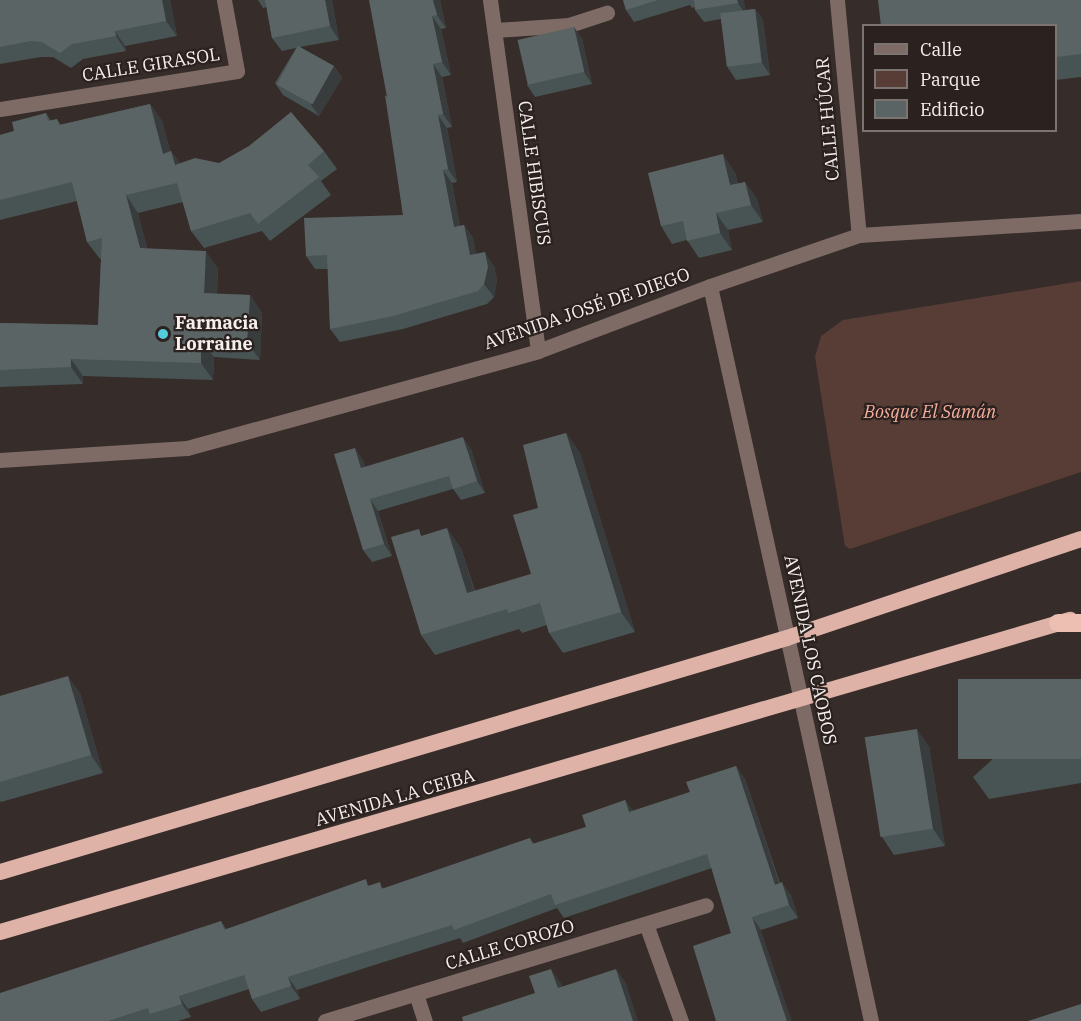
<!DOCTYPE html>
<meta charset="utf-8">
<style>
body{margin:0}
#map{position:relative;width:1081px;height:1021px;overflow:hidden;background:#362c29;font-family:"IBM Plex Serif",serif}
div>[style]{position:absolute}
.green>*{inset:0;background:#583d36}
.minor>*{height:15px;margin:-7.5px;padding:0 7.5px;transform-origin:7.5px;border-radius:7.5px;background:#7e6b66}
.tertiary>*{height:15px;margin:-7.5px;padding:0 7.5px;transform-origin:7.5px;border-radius:7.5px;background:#7e6b66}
.trunk>*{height:16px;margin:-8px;padding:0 8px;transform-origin:8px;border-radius:8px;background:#deb2a7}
.motorway>*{height:18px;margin:-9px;padding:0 9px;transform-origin:9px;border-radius:9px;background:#edbeb2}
.wall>*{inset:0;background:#485354}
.shaded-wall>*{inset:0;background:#393c3c}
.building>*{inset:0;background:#5b6465;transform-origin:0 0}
.dots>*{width:16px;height:16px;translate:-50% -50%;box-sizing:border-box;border:3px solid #2b221f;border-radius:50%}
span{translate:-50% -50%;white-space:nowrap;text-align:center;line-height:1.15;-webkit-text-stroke:4.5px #2b221f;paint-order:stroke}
.street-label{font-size:18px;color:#f6efed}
.poi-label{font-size:18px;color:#f6efed;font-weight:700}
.left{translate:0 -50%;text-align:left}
.park-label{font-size:18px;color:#f4ad9c;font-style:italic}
.legend{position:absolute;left:862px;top:24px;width:195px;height:108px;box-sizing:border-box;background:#2b221f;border:2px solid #7c7471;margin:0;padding:8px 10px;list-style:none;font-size:18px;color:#f6efed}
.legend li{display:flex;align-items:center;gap:12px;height:30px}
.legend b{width:30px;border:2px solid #7c7471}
</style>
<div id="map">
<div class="green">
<i style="clip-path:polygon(1081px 281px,1081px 472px,850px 549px,845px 546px,815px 357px,821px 336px,843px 320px)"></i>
</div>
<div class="minor">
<i style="left:490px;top:0;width:354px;rotate:82.2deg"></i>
<i style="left:837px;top:0;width:236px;rotate:84.7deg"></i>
<i style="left:496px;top:30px;width:73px;rotate:-3.9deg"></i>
<i style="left:569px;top:25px;width:40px;rotate:-18deg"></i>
<i style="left:0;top:109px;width:240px;rotate:-9.1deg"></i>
<i style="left:237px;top:71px;width:72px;rotate:-100.4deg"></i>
<i style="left:710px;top:286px;width:157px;rotate:-18.9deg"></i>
<i style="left:859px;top:235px;width:222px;rotate:-3.6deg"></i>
<i style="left:801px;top:700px;width:329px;rotate:77.7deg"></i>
<i style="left:646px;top:924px;width:103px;rotate:70.2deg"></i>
<i style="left:416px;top:994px;width:28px;rotate:72deg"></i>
<i style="left:325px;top:1021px;width:398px;rotate:-16.9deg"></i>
</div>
<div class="tertiary">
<i style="left:0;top:460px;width:187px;rotate:-3.7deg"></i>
<i style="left:187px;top:448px;width:364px;rotate:-15.4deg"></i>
<i style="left:538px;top:351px;width:184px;rotate:-20.7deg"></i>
<i style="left:710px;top:286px;width:424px;rotate:77.6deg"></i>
</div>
<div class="trunk">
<i style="left:0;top:872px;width:821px;rotate:-16.56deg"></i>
<i style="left:787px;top:638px;width:310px;rotate:-18.6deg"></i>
<i style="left:0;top:932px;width:1115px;rotate:-16.26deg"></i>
</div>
<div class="motorway">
<i style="left:1058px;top:623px;width:23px"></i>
</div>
<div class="wall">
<i style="clip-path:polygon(0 0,170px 0,177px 36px,125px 46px,126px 51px,83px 59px,71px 68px,53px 57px,41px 57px,0 64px)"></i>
<i style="clip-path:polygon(258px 0,332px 0,339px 40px,300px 47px,334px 66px,342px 78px,319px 116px,283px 95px,275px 83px,296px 48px,282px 51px,272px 38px,267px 7px,263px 8px)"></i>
<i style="clip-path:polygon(440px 0,446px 28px,441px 29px,451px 75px,442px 77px,452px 127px,447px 128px,457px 182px,452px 183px,460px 226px,464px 225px,473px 238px,476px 254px,494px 266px,497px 280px,494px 297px,487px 304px,403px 329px,340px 342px,330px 329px,328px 269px,315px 269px,306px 256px,403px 215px,387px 97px)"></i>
<i style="clip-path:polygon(623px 0,744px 0,745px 10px,755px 9px,763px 20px,770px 75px,736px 80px,728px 68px,721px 19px,704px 22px,695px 10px,695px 7px,692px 8px,690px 5px,634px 22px,626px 10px)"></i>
<i style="clip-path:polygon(1081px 0,1081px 77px,1056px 80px,1056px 26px)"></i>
<i style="clip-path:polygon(574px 27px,582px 39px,592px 84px,535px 97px,527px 85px)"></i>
<i style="clip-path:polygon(150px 104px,162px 121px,170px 151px,171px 151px,180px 163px,219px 163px,324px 151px,337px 169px,321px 181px,331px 195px,270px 241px,262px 231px,204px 248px,191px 231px,183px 202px,138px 213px,147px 248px,218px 268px,217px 294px,250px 295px,262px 313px,260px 360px,214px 357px,213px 380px,83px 376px,83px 384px,0 387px,0 393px,0 323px,98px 325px,101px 259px,100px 259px,87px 242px,77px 201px,0 220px,0 135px,14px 131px,46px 113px,51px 121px,57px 119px,61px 125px)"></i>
<i style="clip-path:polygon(735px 172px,738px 184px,745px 182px,757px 199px,763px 222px,728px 230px,732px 250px,699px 258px,687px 240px,672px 244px,661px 226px)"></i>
<i style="clip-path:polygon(566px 433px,580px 453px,635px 632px,563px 653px,549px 633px,547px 625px,522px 633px,519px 629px,435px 655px,421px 635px,424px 535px,461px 548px,475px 591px,531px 574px,538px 508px)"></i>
<i style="clip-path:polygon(471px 449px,485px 493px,461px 500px,453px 489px,378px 511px,392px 556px,372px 562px,363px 550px,363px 460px,365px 467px)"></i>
<i style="clip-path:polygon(1081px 679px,1081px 783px,989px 799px,973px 777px)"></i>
<i style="clip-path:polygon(80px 693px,103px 773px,1px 802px,0 801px,0 696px)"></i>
<i style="clip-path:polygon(929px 746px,945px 846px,894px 855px,882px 837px)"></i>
<i style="clip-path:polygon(736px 766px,745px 779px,780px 883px,791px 895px,798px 918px,761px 930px,731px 933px,712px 868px,564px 918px,557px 908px,463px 943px,460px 938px,365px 968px,297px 990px,300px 999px,261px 1012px,252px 999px,249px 989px,188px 1009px,191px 1017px,178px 1021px,0 1021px,221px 921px,226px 929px,370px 885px,384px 888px,530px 838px,534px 844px,586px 827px,625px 800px,633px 811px,690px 792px)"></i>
</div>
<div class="shaded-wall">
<i style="clip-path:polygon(162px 0,170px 0,177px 36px,166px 21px)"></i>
<i style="clip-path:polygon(325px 0,332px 0,339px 40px,330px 26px)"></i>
<i style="clip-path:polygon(433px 0,440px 0,446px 28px,437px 15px)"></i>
<i style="clip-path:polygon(737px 0,744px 0,746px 15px,738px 3px)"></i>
<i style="clip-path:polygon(755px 9px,763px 20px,770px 75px,762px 63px)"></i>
<i style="clip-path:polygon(432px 16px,441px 29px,451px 75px,442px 62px)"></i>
<i style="clip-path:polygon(574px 27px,582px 39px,592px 84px,584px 72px)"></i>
<i style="clip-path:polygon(115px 31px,125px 46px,126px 51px,116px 36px)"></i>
<i style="clip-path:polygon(433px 64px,442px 77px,452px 127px,443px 114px)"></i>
<i style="clip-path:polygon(334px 66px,342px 78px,319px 116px,311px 105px)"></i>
<i style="clip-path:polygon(150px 104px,162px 121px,175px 171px,163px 154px)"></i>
<i style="clip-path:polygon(438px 115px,447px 128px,457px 182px,448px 169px)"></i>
<i style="clip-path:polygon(171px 151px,184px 168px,175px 165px)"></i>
<i style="clip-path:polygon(723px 154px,735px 172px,742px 202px,730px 185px)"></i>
<i style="clip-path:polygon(443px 170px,452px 183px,463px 240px,454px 227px)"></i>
<i style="clip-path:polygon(745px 182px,757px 199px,763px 222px,751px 205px)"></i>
<i style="clip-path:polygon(126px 195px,138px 213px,152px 265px,140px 248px)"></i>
<i style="clip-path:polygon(716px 213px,728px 230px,732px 250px,720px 233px)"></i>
<i style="clip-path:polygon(464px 225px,473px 238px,479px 268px,470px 255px)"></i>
<i style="clip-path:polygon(206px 251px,218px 268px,216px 311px,204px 293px)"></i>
<i style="clip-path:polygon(485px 252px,494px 266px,497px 280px,494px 297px,484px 284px)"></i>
<i style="clip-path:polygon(250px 295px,262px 313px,260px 360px,247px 342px)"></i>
<i style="clip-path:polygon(201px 340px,214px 357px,213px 380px,201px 363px)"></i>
<i style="clip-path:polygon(71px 359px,83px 376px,83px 384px,71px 367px)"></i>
<i style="clip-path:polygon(566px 433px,580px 453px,635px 632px,621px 612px)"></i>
<i style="clip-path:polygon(463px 437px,471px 449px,485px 493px,477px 481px)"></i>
<i style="clip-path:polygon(355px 448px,363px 460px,369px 480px,361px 468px)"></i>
<i style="clip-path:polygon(370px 499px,378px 511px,392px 556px,384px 544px)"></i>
<i style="clip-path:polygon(447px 528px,461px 548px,481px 613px,467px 593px)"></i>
<i style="clip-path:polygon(68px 676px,80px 693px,103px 773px,91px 755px)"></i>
<i style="clip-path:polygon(917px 729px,929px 746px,945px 846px,933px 829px)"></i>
<i style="clip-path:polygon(736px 766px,745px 779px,784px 898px,775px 885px)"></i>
<i style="clip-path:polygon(625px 800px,634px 813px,629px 812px)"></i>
<i style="clip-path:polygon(782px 882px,791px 895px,798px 918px,789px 905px)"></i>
<i style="clip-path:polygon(752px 917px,761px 930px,792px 1021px,787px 1021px)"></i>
<i style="clip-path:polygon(551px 969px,561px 983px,567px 1002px,558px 988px)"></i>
<i style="clip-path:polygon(616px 969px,626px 983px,638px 1021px,633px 1021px)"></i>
<i style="clip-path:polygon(288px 977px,297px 990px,300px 999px,291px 986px)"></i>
<i style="clip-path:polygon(179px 996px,188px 1009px,191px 1017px,182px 1004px)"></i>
</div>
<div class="building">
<i style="clip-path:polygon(0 0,162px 0,166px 21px,115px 31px,116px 36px,72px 44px,60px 53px,42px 42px,31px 41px,0 47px)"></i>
<i style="clip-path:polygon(265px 0,325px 0,330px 26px,272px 38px)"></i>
<i style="clip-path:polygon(369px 0,433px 0,437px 15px,432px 16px,442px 62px,433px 64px,443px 114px,438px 115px,448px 169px,443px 170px,454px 227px,464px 225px,470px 255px,485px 252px,488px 267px,484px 284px,478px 291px,393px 316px,330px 329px,327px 255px,306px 256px,304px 218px,403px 215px,385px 95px,387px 97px)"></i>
<i style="clip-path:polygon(623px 0,658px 0,626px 10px)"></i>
<i style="clip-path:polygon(694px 0,737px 0,738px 3px,695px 10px)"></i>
<i style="clip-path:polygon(878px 0,1081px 0,1081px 54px,1056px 57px,1056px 26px,881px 26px)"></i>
<i style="left:755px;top:9px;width:54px;height:35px;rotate:83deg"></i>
<i style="left:574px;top:27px;width:46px;height:58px;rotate:77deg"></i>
<i style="left:298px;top:46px;width:41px;height:44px;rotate:29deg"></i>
<i style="clip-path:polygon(150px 104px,163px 154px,171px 151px,175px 165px,195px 158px,219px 163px,249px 146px,291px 112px,324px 151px,308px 165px,319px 177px,258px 224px,250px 213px,191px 231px,177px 183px,126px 195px,140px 248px,206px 251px,204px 293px,250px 295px,247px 342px,201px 340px,201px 363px,71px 359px,71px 367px,0 370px,0 323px,98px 325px,102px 238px,87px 242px,72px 182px,0 200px,0 135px,14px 131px,12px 122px,46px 113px,48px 121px,57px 119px,59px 125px)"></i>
<i style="clip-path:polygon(723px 154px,730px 185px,745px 182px,751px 205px,716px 213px,720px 233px,687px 241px,683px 221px,661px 226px,648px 173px)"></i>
<i style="clip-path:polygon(566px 433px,621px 612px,549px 633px,540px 603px,508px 613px,507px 609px,421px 635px,391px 537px,419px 529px,421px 536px,447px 528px,467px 593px,531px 574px,513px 515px,538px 508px,523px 445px)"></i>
<i style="clip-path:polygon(463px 437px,477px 481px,453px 489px,449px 476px,370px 499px,384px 544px,363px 550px,334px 454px,355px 448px,361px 468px)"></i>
<i style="clip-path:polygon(68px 676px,91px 755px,0 782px,0 696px)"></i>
<i style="left:1081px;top:679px;width:80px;height:123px;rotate:90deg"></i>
<i style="left:917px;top:729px;width:101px;height:53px;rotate:81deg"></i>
<i style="clip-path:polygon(736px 766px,775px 885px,782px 882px,789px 905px,752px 917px,787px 1021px,716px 1021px,693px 946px,731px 933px,707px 854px,555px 905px,551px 894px,454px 930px,452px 925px,356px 955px,288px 977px,291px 986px,252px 999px,244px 975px,179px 996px,182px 1004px,150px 1014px,148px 1008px,108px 1021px,0 1021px,0 993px,221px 921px,224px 930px,366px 879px,368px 886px,380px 882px,382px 889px,530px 838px,532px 844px,586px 827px,582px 815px,625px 800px,629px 812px,690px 792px,686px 782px)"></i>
<i style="clip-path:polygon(551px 969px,558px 988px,616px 969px,633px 1021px,463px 1021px,462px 1017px,535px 993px,529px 976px)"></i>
<i style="clip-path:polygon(1081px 1004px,1081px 1021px,1028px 1021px)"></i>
</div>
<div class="dots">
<i style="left:163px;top:334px;background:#54cadd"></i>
</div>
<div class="street-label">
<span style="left:151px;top:65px;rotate:-9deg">CALLE GIRASOL</span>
<span style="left:828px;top:119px;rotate:-95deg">CALLE HÚCAR</span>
<span style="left:534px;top:173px;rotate:82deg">CALLE HIBISCUS</span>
<span style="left:587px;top:309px;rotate:-19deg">AVENIDA JOSÉ DE DIEGO</span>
<span style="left:810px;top:650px;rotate:78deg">AVENIDA LOS CAOBOS</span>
<span style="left:395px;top:798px;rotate:-16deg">AVENIDA LA CEIBA</span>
<span style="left:510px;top:945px;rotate:-17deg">CALLE COROZO</span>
</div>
<div class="poi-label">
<span class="left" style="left:175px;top:334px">Farmacia<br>Lorraine</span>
</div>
<div class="park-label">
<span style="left:930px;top:412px">Bosque El Samán</span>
</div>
<ul class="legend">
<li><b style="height:8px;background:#7e6b66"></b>Calle</li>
<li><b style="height:16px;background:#583d36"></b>Parque</li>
<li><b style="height:16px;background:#5b6465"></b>Edificio</li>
</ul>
</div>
